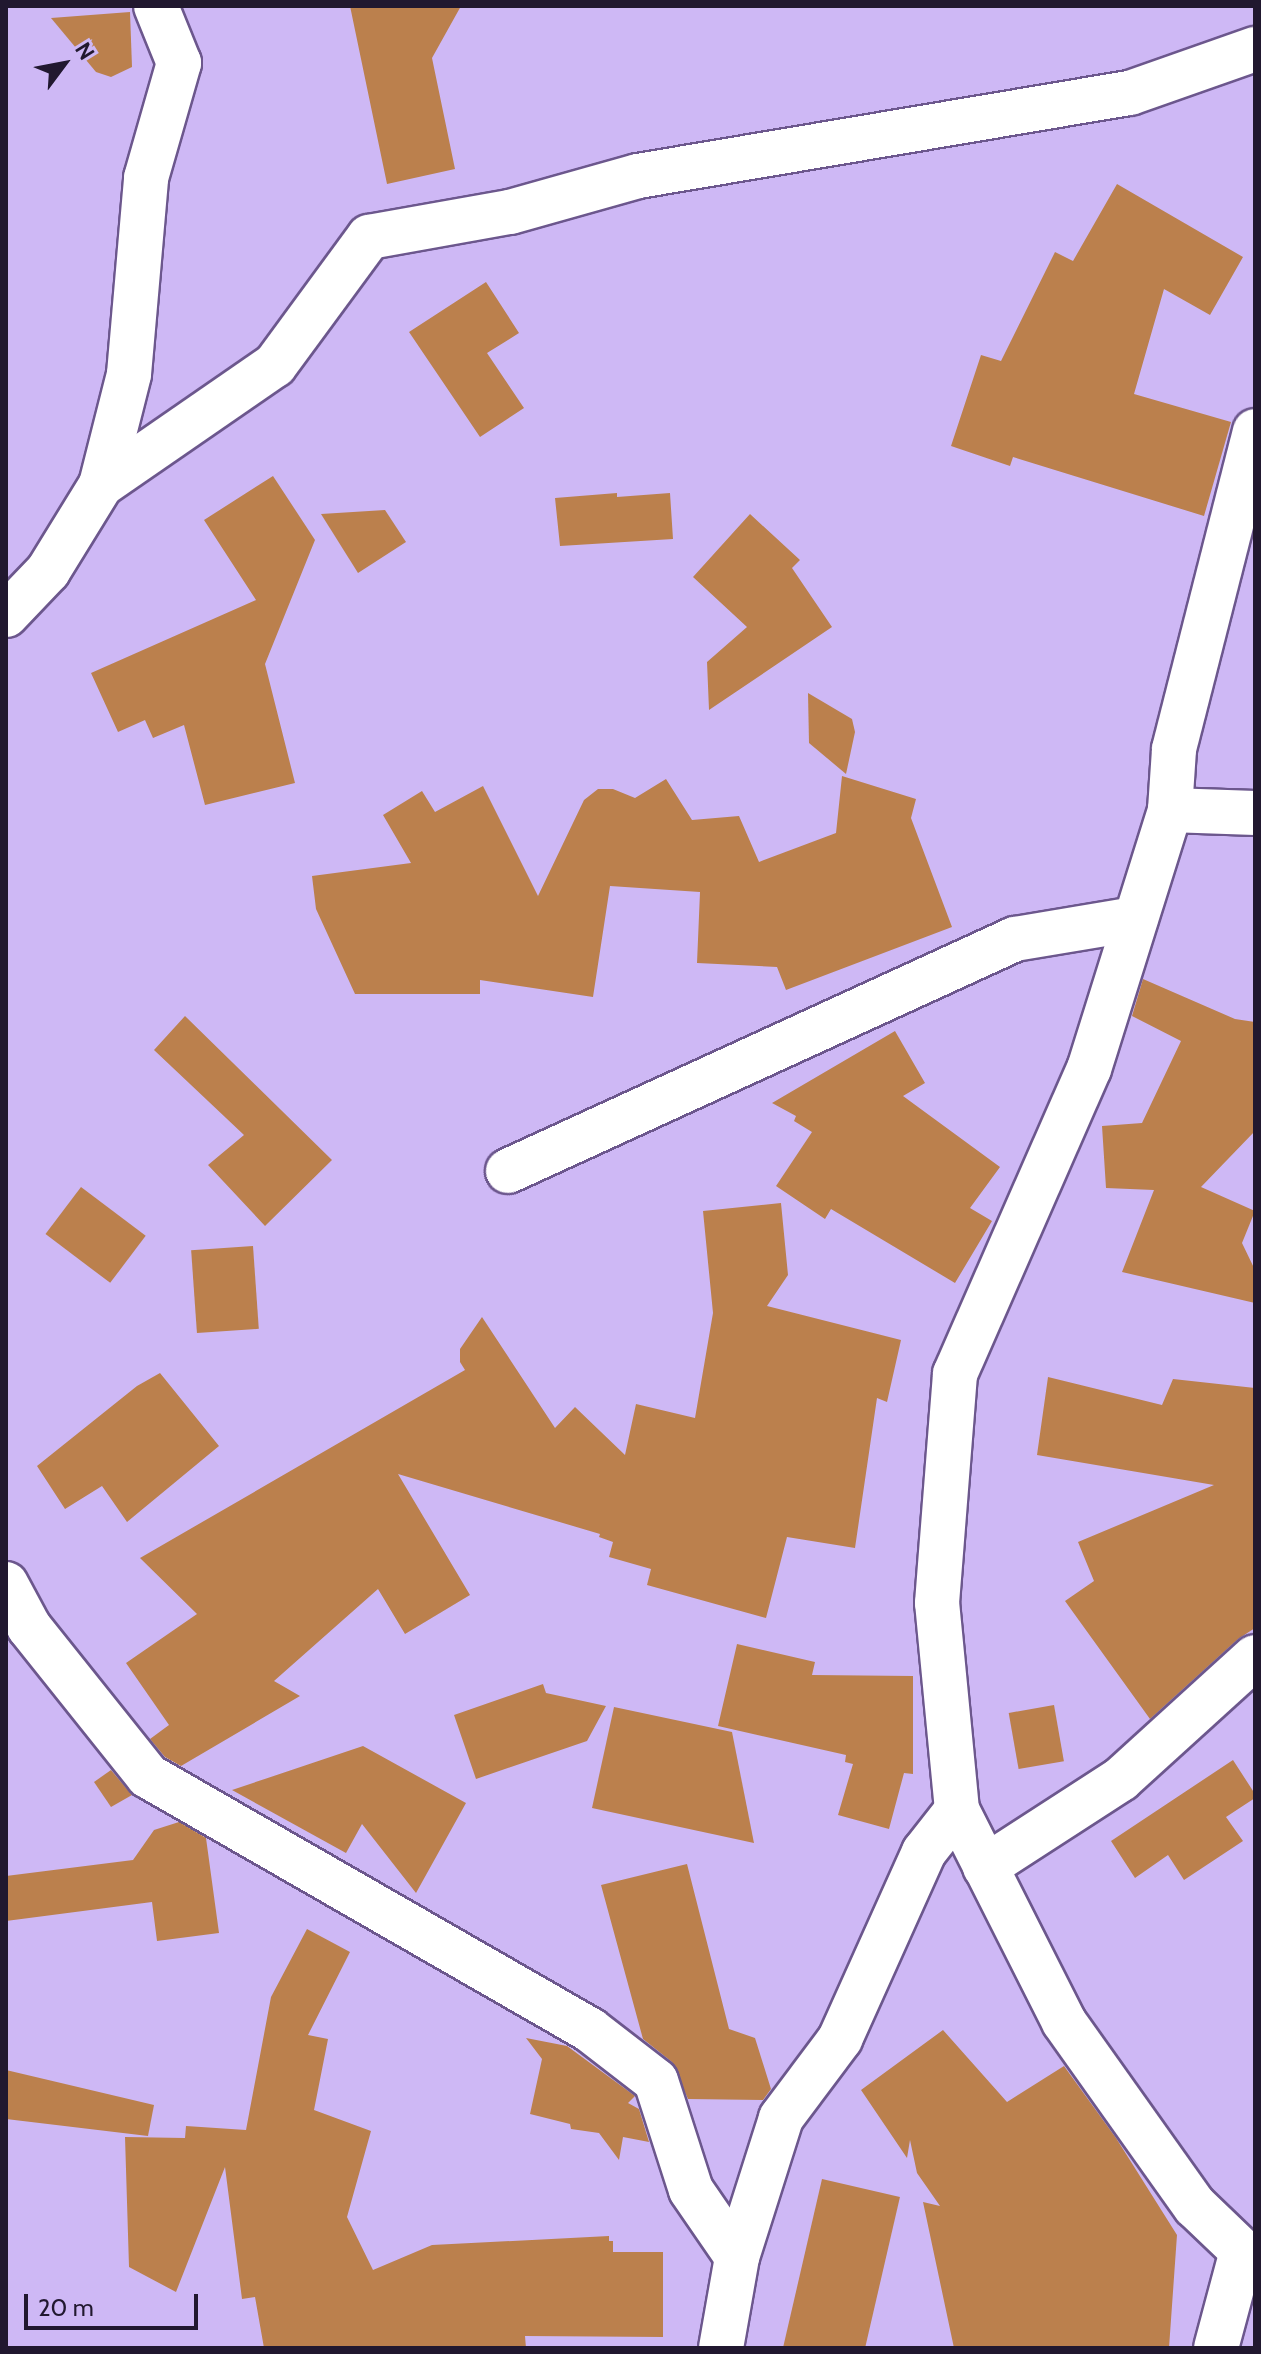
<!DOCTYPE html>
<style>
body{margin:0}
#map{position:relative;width:1261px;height:2354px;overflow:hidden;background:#ceb8f5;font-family:Cabin,sans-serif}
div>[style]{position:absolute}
.building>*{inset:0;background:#bb804d;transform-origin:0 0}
.roads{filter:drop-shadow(2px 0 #6c578d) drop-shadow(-2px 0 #6c578d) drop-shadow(0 2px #6c578d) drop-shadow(0 -2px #6c578d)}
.minor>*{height:44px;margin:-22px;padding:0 22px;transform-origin:22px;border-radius:22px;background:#fff}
span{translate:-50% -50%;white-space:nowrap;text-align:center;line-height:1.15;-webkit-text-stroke:8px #ceb8f5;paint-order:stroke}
.frame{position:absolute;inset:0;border:8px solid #21182f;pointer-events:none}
.north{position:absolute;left:24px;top:24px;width:80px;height:80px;-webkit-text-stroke:6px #ceb8f5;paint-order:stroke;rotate:58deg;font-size:22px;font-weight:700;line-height:32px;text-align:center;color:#21182f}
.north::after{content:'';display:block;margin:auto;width:28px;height:36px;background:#21182f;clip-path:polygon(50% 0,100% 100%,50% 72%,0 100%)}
.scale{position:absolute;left:24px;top:2294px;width:174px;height:36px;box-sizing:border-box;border:4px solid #21182f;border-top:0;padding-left:10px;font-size:24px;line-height:28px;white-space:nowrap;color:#21182f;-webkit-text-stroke:6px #ceb8f5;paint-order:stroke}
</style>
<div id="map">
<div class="building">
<i style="clip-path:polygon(350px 6px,461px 6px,432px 58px,455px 169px,387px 184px)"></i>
<i style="clip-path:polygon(130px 12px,132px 67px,111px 77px,96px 72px,51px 18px)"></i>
<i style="clip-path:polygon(1117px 184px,1243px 257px,1210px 315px,1164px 289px,1134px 394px,1231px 422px,1204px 516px,1013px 457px,1010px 466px,951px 446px,981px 355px,1001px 361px,1055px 252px,1073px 261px)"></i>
<i style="clip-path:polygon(486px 282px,519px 333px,487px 353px,524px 408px,480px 437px,409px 332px)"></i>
<i style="clip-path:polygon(273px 476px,315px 540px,265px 664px,295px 783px,205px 805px,184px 725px,153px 738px,145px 720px,118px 732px,91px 673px,256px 600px,204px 520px)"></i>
<i style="clip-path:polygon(617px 493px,617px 497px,670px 493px,673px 539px,560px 546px,555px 498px)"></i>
<i style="clip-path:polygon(385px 510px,406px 542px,358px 573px,321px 514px)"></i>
<i style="clip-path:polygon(750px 514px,800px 560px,792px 568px,832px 627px,709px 710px,707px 662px,747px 627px,693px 577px)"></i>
<i style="clip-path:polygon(808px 693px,852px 719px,855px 732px,846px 774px,809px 743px)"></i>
<i style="clip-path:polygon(842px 776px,916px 799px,911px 818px,952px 927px,786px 990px,777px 967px,697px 963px,700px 892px,610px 886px,593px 997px,480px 980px,480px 994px,355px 994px,316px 909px,312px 876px,411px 863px,383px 815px,422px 791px,435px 812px,483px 786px,538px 896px,584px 800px,598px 789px,613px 789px,635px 798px,666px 779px,692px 820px,739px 816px,759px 862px,836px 833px)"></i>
<i style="clip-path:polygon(1143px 979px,1235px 1019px,1255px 1022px,1255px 1131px,1201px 1187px,1255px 1211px,1242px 1243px,1255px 1270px,1255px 1303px,1122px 1272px,1154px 1190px,1106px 1188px,1102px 1126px,1142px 1123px,1181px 1041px,1132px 1016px)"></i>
<i style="clip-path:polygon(185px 1016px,332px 1160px,265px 1226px,208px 1165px,244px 1135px,154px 1050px)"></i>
<i style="clip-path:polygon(895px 1031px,925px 1083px,903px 1096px,1000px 1167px,970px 1208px,992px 1221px,955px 1283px,831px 1209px,825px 1219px,776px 1186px,812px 1132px,794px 1121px,796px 1116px,772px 1103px)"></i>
<i style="left:81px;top:1187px;width:81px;height:59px;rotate:37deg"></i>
<i style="clip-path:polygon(781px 1203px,788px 1275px,767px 1306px,901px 1340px,887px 1402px,877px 1398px,855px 1548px,787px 1537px,766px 1618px,647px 1585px,651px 1569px,609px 1557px,613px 1542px,599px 1537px,600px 1534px,398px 1474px,470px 1595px,405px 1634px,378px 1589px,274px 1681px,300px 1696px,181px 1766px,165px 1757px,150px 1739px,169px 1725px,126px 1663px,197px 1614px,140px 1558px,465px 1370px,460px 1362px,460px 1349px,482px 1317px,555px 1428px,575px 1407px,625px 1455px,636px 1404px,695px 1418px,713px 1313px,703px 1211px)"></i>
<i style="left:253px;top:1246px;width:83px;height:62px;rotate:86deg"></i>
<i style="clip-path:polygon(160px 1373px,219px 1446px,127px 1522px,102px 1486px,65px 1509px,37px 1466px,137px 1386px)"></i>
<i style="clip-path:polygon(1048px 1377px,1162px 1405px,1173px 1379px,1255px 1388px,1255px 1628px,1238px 1639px,1150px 1719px,1065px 1601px,1094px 1581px,1078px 1542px,1214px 1485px,1037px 1455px)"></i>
<i style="clip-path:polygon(737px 1644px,815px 1662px,812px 1675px,913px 1676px,913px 1774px,904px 1773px,889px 1829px,838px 1815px,853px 1764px,845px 1762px,846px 1755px,718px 1726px)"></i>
<i style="clip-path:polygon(543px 1684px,546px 1693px,606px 1706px,587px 1741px,476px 1779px,454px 1715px)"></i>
<i style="left:1054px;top:1705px;width:57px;height:46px;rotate:80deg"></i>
<i style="clip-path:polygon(614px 1707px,732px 1732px,754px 1843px,592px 1808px)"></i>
<i style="clip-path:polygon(363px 1746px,466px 1803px,416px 1893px,362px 1824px,346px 1853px,232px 1790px)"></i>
<i style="clip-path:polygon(1233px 1760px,1255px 1794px,1255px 1798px,1226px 1817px,1243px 1841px,1184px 1880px,1168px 1855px,1135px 1878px,1111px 1841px)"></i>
<i style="clip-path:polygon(111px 1770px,132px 1795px,111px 1807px,94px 1782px)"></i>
<i style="clip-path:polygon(179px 1822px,206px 1838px,219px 1933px,157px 1941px,152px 1902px,6px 1921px,6px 1876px,133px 1860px,154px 1830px)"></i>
<i style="clip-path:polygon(687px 1864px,729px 2029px,755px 2038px,771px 2089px,763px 2100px,688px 2099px,672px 2062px,643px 2039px,601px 1885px)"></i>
<i style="clip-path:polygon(307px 1929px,350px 1952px,308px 2035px,328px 2039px,314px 2110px,371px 2131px,347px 2217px,373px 2270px,432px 2245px,609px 2236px,609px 2241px,613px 2241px,613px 2252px,663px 2252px,663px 2337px,525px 2336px,526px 2348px,264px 2348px,255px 2297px,242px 2299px,225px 2167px,176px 2292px,129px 2267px,125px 2137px,185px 2138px,186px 2126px,246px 2130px,271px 1997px)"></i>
<i style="clip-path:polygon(943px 2030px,1007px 2102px,1064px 2066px,1116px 2138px,1177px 2235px,1169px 2348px,954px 2348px,923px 2202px,940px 2206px,917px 2173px,910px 2140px,907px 2158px,861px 2090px)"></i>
<i style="clip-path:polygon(526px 2038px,567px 2046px,635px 2096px,628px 2103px,639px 2109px,649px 2142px,623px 2137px,619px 2160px,599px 2133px,571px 2129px,570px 2124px,530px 2114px,542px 2059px)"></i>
<i style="clip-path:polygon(6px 2070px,154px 2105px,148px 2136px,6px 2119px)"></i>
<i style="left:822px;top:2179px;width:80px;height:172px;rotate:13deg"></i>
</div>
<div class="roads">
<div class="minor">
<i style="left:101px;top:485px;width:211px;rotate:-34.6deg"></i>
<i style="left:275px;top:365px;width:159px;rotate:-53.7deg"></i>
<i style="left:369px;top:237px;width:143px;rotate:-10.1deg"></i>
<i style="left:510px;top:212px;width:133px;rotate:-15.7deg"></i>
<i style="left:638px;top:176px;width:499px;rotate:-9.6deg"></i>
<i style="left:1130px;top:93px;width:133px;rotate:-19.4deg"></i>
<i style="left:6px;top:615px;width:61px;rotate:-46.3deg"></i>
<i style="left:48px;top:571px;width:101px;rotate:-58.4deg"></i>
<i style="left:101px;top:485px;width:114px;rotate:-75.8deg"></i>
<i style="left:129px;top:374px;width:197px;rotate:-85deg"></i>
<i style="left:146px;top:178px;width:120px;rotate:-74deg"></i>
<i style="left:179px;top:63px;width:61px;rotate:-112deg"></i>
<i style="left:1170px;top:810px;width:85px;rotate:2deg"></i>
<i style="left:508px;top:1171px;width:558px;rotate:-24.59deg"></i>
<i style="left:1015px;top:939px;width:122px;rotate:-9.5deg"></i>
<i style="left:6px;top:1584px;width:49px;rotate:61.9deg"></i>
<i style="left:29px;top:1627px;width:191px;rotate:51.4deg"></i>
<i style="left:148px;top:1776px;width:510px;rotate:29.88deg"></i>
<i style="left:590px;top:2030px;width:83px;rotate:37.7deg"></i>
<i style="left:656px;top:2081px;width:114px;rotate:72.2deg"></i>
<i style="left:691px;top:2190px;width:81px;rotate:55.5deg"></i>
<i style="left:957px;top:1810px;width:237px;rotate:63.2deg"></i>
<i style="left:1064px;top:2022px;width:226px;rotate:54.6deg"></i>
<i style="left:1195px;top:2206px;width:65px;rotate:43.8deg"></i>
<i style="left:1242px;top:2251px;width:100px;rotate:105deg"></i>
<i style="left:985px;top:1867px;width:162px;rotate:-32.9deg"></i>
<i style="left:1121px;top:1779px;width:181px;rotate:-42.3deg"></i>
<i style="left:721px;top:2348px;width:92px;rotate:-80deg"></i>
<i style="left:737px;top:2257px;width:146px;rotate:-72.4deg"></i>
<i style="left:781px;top:2118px;width:99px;rotate:-53.2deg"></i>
<i style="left:840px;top:2039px;width:205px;rotate:-65.8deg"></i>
<i style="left:924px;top:1852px;width:53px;rotate:-51.8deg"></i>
<i style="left:957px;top:1810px;width:208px;rotate:-95.5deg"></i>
<i style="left:937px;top:1603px;width:230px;rotate:-85.5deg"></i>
<i style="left:955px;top:1374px;width:333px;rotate:-66.3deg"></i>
<i style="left:1089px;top:1069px;width:271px;rotate:-72.6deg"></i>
<i style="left:1170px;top:810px;width:61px;rotate:-86.2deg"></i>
<i style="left:1174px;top:749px;width:328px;rotate:-75.7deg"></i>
</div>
</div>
<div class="frame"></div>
<div class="north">N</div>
<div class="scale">20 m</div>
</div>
